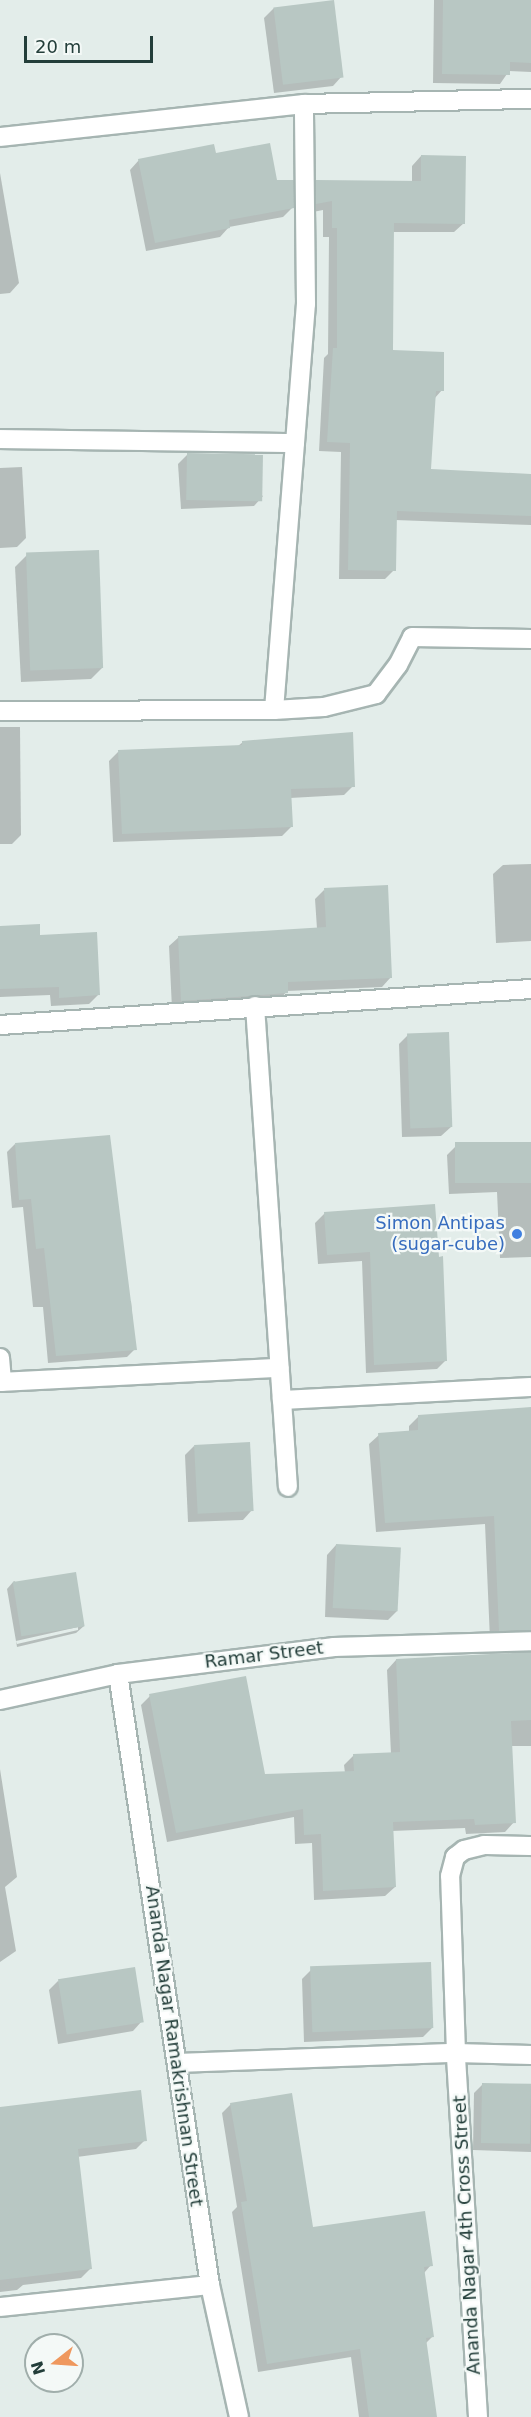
<!DOCTYPE html>
<style>
body{margin:0}
#map{position:relative;width:531px;height:2417px;overflow:hidden;background:#e3edea;font-family:"DejaVu Sans",sans-serif}
div>[style]{position:absolute}
.shadow>*{inset:0;background:#0003}
.building>*{inset:0;background:#b8c7c3;transform-origin:0 0}
.roads{filter:drop-shadow(2px 0 #a6b5b2) drop-shadow(-2px 0 #a6b5b2) drop-shadow(0 2px #a6b5b2) drop-shadow(0 -2px #a6b5b2)}
.minor>*{height:18px;margin:-9px;padding:0 9px;transform-origin:9px;border-radius:9px;background:#fff}
.dots>*{width:16px;height:16px;translate:-50% -50%;box-sizing:border-box;border:3px solid #f4f9f7;border-radius:50%}
span{translate:-50% -50%;white-space:nowrap;text-align:center;line-height:1.15;-webkit-text-stroke:4.5px #f4f9f7;paint-order:stroke}
.shop-label{font-size:18px;color:#366cbe}
.right{translate:-100% -50%;text-align:right}
.street-label{font-size:18px;color:#233e3a}
.north{position:absolute;left:24px;top:2333px;width:60px;height:60px;box-sizing:border-box;background:#f4f9f7;border:2px solid #a0aeab;border-radius:50%;rotate:253deg;font-size:16px;font-weight:700;line-height:24px;text-align:center;color:#233e3a}
.north::after{content:'';display:block;margin:auto;width:21px;height:27px;background:#ef985e;clip-path:polygon(50% 0,100% 100%,50% 72%,0 100%)}
.scale{position:absolute;left:24px;top:36px;width:129px;height:27px;box-sizing:border-box;border:3px solid #233e3a;border-top:0;padding-left:8px;font-size:18px;line-height:21px;white-space:nowrap;color:#233e3a;-webkit-text-stroke:4px #f4f9f7;paint-order:stroke}
</style>
<div id="map">
<div class="shadow">
<i style="clip-path:polygon(434px 0,531px 0,531px 72px,509px 71px,500px 84px,433px 83px)"></i>
<i style="clip-path:polygon(274px 8px,342px 76px,333px 86px,274px 93px,264px 18px)"></i>
<i style="clip-path:polygon(214px 155px,276px 182px,292px 208px,283px 217px,229px 227px,220px 237px,146px 251px,130px 170px,139px 160px)"></i>
<i style="clip-path:polygon(421px 156px,464px 223px,454px 232px,392px 232px,391px 351px,442px 390px,434px 399px,430px 471px,531px 475px,531px 525px,395px 520px,394px 570px,385px 579px,339px 579px,341px 452px,319px 451px,324px 358px,328px 354px,329px 237px,323px 237px,323px 210px,308px 213px,307px 191px,317px 182px,412px 182px,412px 166px)"></i>
<i style="clip-path:polygon(0 173px,19px 283px,10px 293px,0 294px)"></i>
<i style="clip-path:polygon(188px 454px,263px 496px,254px 506px,181px 509px,178px 464px)"></i>
<i style="clip-path:polygon(22px 467px,26px 538px,17px 547px,0 548px,0 468px)"></i>
<i style="clip-path:polygon(27px 555px,103px 667px,91px 679px,21px 682px,15px 567px)"></i>
<i style="clip-path:polygon(0 727px,20px 727px,21px 835px,12px 844px,0 844px)"></i>
<i style="clip-path:polygon(243px 742px,353px 786px,344px 795px,290px 798px,292px 826px,282px 836px,113px 842px,109px 761px,118px 752px,238px 746px)"></i>
<i style="clip-path:polygon(531px 864px,531px 941px,496px 943px,493px 874px,503px 865px)"></i>
<i style="clip-path:polygon(324px 890px,391px 977px,382px 987px,287px 991px,278px 1002px,172px 1009px,169px 946px,179px 937px,317px 929px,315px 899px)"></i>
<i style="clip-path:polygon(0 927px,39px 936px,98px 995px,89px 1004px,51px 1006px,50px 995px,0 997px)"></i>
<i style="clip-path:polygon(408px 1035px,451px 1127px,441px 1136px,402px 1137px,399px 1044px)"></i>
<i style="clip-path:polygon(531px 1143px,531px 1257px,500px 1258px,497px 1192px,449px 1194px,447px 1155px,456px 1146px)"></i>
<i style="clip-path:polygon(15px 1144px,126px 1301px,131px 1301px,135px 1349px,127px 1357px,48px 1363px,43px 1307px,33px 1307px,23px 1207px,12px 1208px,7px 1152px)"></i>
<i style="clip-path:polygon(325px 1213px,437px 1258px,446px 1360px,437px 1369px,366px 1373px,362px 1261px,318px 1264px,315px 1223px)"></i>
<i style="clip-path:polygon(531px 1409px,531px 1648px,490px 1640px,485px 1524px,376px 1532px,369px 1444px,379px 1435px,409px 1432px,409px 1426px,419px 1416px)"></i>
<i style="clip-path:polygon(194px 1446px,252px 1510px,243px 1520px,188px 1522px,185px 1455px)"></i>
<i style="clip-path:polygon(336px 1545px,397px 1611px,388px 1620px,325px 1617px,327px 1555px)"></i>
<i style="clip-path:polygon(evenodd,14px 1581px,84px 1626px,76px 1633px,17px 1647px,7px 1589px,14px 1581px,78px 1627px,78px 1630px,17px 1644px,16px 1641px,78px 1627px)"></i>
<i style="clip-path:polygon(531px 1654px,531px 1746px,511px 1746px,514px 1822px,505px 1832px,466px 1834px,465px 1828px,392px 1831px,395px 1887px,385px 1896px,314px 1900px,312px 1843px,295px 1844px,294px 1817px,167px 1842px,141px 1705px,150px 1696px,264px 1776px,345px 1773px,344px 1765px,354px 1755px,391px 1754px,387px 1670px,396px 1660px)"></i>
<i style="clip-path:polygon(0 1769px,17px 1877px,5px 1887px,16px 1951px,0 1962px)"></i>
<i style="clip-path:polygon(311px 1970px,432px 2028px,423px 2037px,304px 2042px,302px 1979px)"></i>
<i style="clip-path:polygon(58px 1981px,142px 2021px,133px 2031px,58px 2044px,49px 1990px)"></i>
<i style="clip-path:polygon(482px 2085px,531px 2086px,531px 2152px,473px 2150px,474px 2093px)"></i>
<i style="clip-path:polygon(231px 2104px,312px 2228px,431px 2265px,424px 2273px,432px 2337px,425px 2344px,435px 2417px,359px 2417px,351px 2357px,258px 2372px,232px 2212px,237px 2207px,222px 2113px)"></i>
<i style="clip-path:polygon(0 2108px,145px 2140px,136px 2149px,77px 2157px,90px 2269px,81px 2278px,23px 2285px,17px 2290px,0 2292px)"></i>
</div>
<div class="building">
<i style="left:334px;top:0;width:78px;height:61px;rotate:83deg"></i>
<i style="clip-path:polygon(443px 0,531px 0,531px 63px,510px 62px,510px 75px,442px 74px)"></i>
<i style="clip-path:polygon(270px 143px,277px 180px,294px 180px,294px 208px,229px 220px,230px 228px,155px 243px,138px 159px,214px 144px,216px 153px)"></i>
<i style="clip-path:polygon(421px 155px,466px 156px,465px 224px,394px 223px,393px 350px,444px 352px,444px 391px,436px 391px,431px 469px,531px 474px,531px 516px,397px 511px,396px 571px,348px 570px,350px 443px,327px 442px,333px 348px,337px 348px,337px 228px,332px 228px,332px 201px,316px 204px,316px 180px,421px 181px)"></i>
<i style="left:187px;top:453px;width:76px;height:47px;rotate:1deg"></i>
<i style="left:99px;top:550px;width:118px;height:73px;rotate:88deg"></i>
<i style="clip-path:polygon(353px 732px,355px 787px,291px 789px,293px 827px,122px 834px,118px 750px,242px 745px,242px 741px)"></i>
<i style="clip-path:polygon(388px 885px,392px 978px,288px 982px,288px 993px,181px 1001px,178px 936px,326px 927px,324px 888px)"></i>
<i style="clip-path:polygon(40px 924px,40px 935px,97px 932px,100px 995px,59px 998px,59px 987px,0 989px,0 926px)"></i>
<i style="left:449px;top:1032px;width:95px;height:42px;rotate:88deg"></i>
<i style="clip-path:polygon(110px 1135px,137px 1350px,56px 1356px,44px 1248px,36px 1249px,31px 1199px,19px 1200px,15px 1143px)"></i>
<i style="left:531px;top:1142px;width:41px;height:76px;rotate:90deg"></i>
<i style="clip-path:polygon(435px 1204px,439px 1257px,443px 1256px,447px 1361px,374px 1365px,370px 1252px,327px 1255px,324px 1212px)"></i>
<i style="clip-path:polygon(531px 1407px,531px 1630px,499px 1631px,494px 1516px,385px 1523px,378px 1433px,418px 1430px,418px 1415px)"></i>
<i style="left:250px;top:1442px;width:69px;height:56px;rotate:87deg"></i>
<i style="left:336px;top:1544px;width:65px;height:64px;rotate:3deg"></i>
<i style="left:76px;top:1572px;width:55px;height:64px;rotate:81deg"></i>
<i style="clip-path:polygon(531px 1652px,531px 1720px,511px 1721px,516px 1823px,475px 1825px,474px 1819px,393px 1822px,396px 1887px,323px 1891px,321px 1834px,304px 1835px,303px 1809px,176px 1833px,149px 1694px,246px 1676px,265px 1774px,354px 1771px,353px 1754px,400px 1752px,396px 1659px)"></i>
<i style="left:431px;top:1962px;width:66px;height:121px;rotate:88deg"></i>
<i style="left:135px;top:1967px;width:56px;height:78px;rotate:81deg"></i>
<i style="left:482px;top:2083px;width:49px;height:60px;rotate:1deg"></i>
<i style="clip-path:polygon(141px 2090px,147px 2141px,78px 2149px,92px 2269px,0 2280px,0 2107px)"></i>
<i style="clip-path:polygon(292px 2093px,313px 2227px,425px 2211px,433px 2266px,424px 2267px,434px 2337px,426px 2338px,437px 2417px,369px 2417px,360px 2349px,267px 2364px,241px 2202px,247px 2201px,230px 2103px)"></i>
</div>
<div class="roads">
<div class="minor">
<i style="left:0;top:137px;width:306px;rotate:-6.2deg"></i>
<i style="left:0;top:439px;width:295px;rotate:0.8deg"></i>
<i style="left:274px;top:710px;width:50px;rotate:-3.4deg"></i>
<i style="left:324px;top:707px;width:54px;rotate:-14deg"></i>
<i style="left:376px;top:694px;width:36px;rotate:-53deg"></i>
<i style="left:398px;top:665px;width:31px;rotate:-63deg"></i>
<i style="left:412px;top:637px;width:119px;rotate:1deg"></i>
<i style="left:0;top:711px;width:274px;rotate:-0.2deg"></i>
<i style="left:274px;top:710px;width:407px;rotate:-85.5deg"></i>
<i style="left:306px;top:304px;width:200px;rotate:-90.6deg"></i>
<i style="left:304px;top:104px;width:227px;rotate:-1.3deg"></i>
<i style="left:255px;top:1006px;width:395px;rotate:86.1deg"></i>
<i style="left:282px;top:1400px;width:249px;rotate:-3deg"></i>
<i style="left:0;top:1025px;width:532px;rotate:-3.88deg"></i>
<i style="left:0;top:1358px;width:24px;rotate:85deg"></i>
<i style="left:0;top:1382px;width:280px;rotate:-2.9deg"></i>
<i style="left:282px;top:1400px;width:87px;rotate:86.1deg"></i>
<i style="left:118px;top:1674px;width:618px;rotate:81.44deg"></i>
<i style="left:210px;top:2285px;width:135px;rotate:77.6deg"></i>
<i style="left:0;top:1700px;width:121px;rotate:-12.4deg"></i>
<i style="left:118px;top:1674px;width:218px;rotate:-7.1deg"></i>
<i style="left:334px;top:1647px;width:197px;rotate:-1.7deg"></i>
<i style="left:177px;top:2063px;width:279px;rotate:-2.1deg"></i>
<i style="left:456px;top:2053px;width:75px;rotate:1.5deg"></i>
<i style="left:0;top:2307px;width:211px;rotate:-6deg"></i>
<i style="left:478px;top:2417px;width:365px;rotate:-93.5deg"></i>
<i style="left:456px;top:2053px;width:177px;rotate:-91.9deg"></i>
<i style="left:450px;top:1876px;width:20px;rotate:-75deg"></i>
<i style="left:455px;top:1857px;width:11px;rotate:-38deg"></i>
<i style="left:464px;top:1850px;width:21px;rotate:-14deg"></i>
<i style="left:484px;top:1845px;width:47px;rotate:1.2deg"></i>
</div>
</div>
<div class="dots">
<i style="left:517px;top:1234px;background:#3f7fe0"></i>
</div>
<div class="shop-label">
<span class="right" style="left:505px;top:1234px">Simon Antipas<br>(sugar-cube)</span>
</div>
<div class="street-label">
<span style="left:264px;top:1655px;rotate:-7deg">Ramar Street</span>
<span style="left:174px;top:2046px;rotate:82deg">Ananda Nagar Ramakrishnan Street</span>
<span style="left:467px;top:2235px;rotate:-93deg">Ananda Nagar 4th Cross Street</span>
</div>
<div class="north">N</div>
<div class="scale">20 m</div>
</div>
